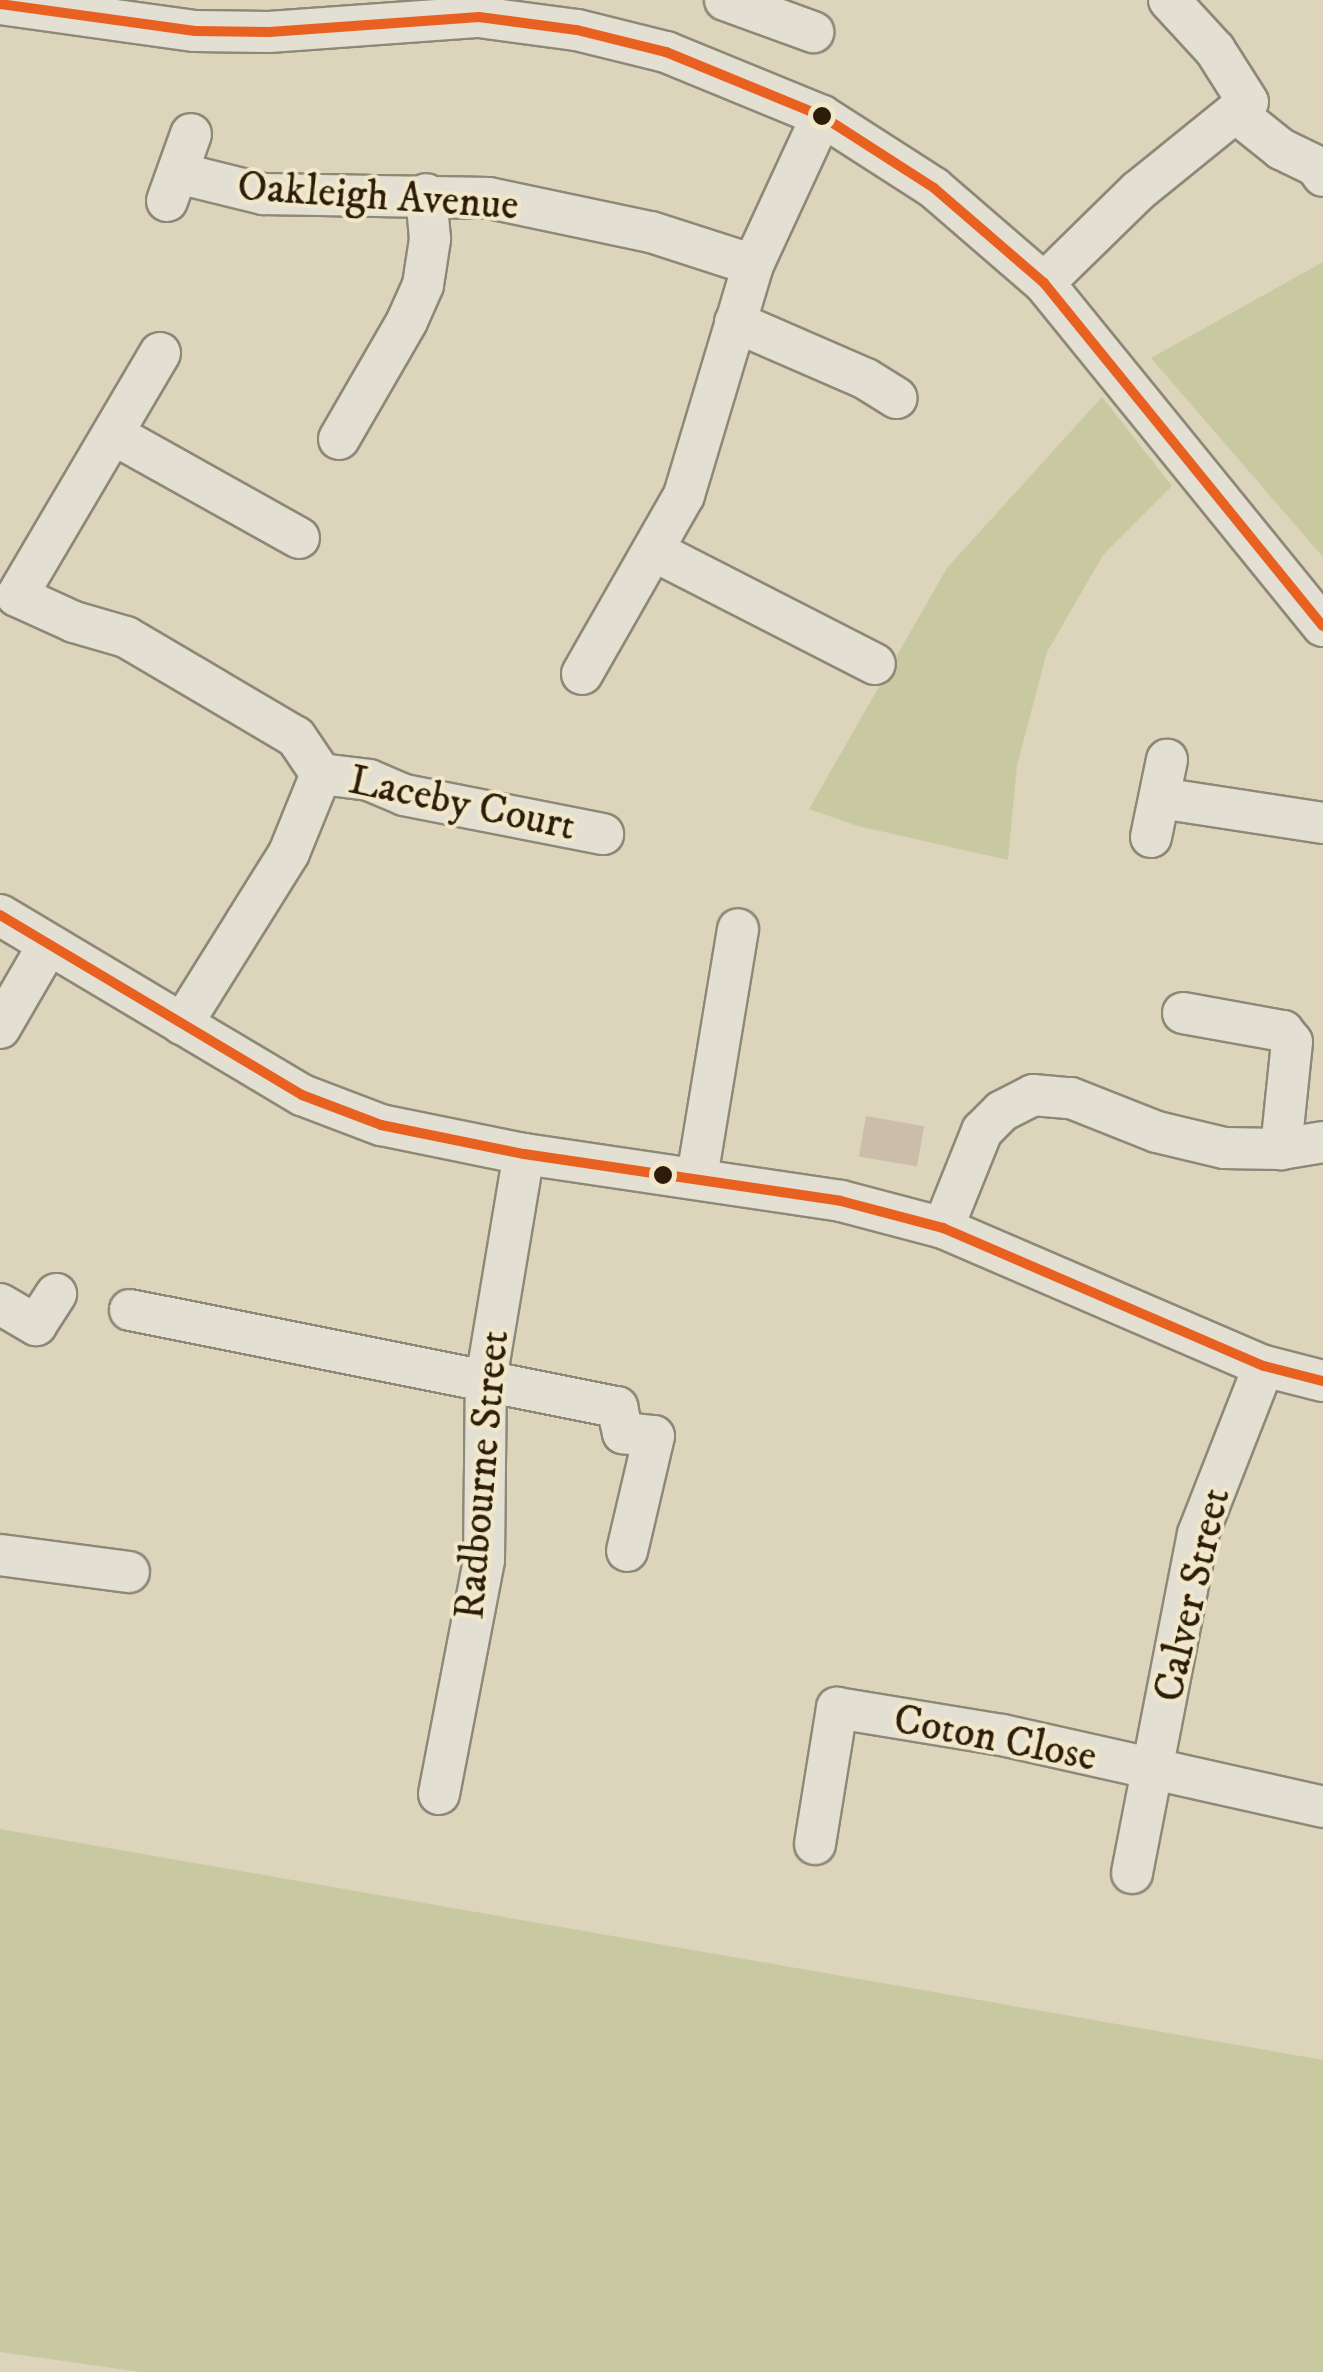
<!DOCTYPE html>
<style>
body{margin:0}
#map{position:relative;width:1323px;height:2372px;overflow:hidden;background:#dcd4bb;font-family:"IM FELL DW Pica",serif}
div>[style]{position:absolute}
.green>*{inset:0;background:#c8c9a0}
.building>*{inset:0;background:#cbbda9;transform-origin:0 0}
.roads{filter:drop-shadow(2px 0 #8e8877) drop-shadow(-2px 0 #8e8877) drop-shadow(0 2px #8e8877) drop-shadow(0 -2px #8e8877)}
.minor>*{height:40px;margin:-20px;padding:0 20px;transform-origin:20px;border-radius:20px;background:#e3dfd3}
.bus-1>*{height:10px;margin:-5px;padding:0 5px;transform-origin:5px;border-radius:5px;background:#e86121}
.dots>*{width:28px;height:28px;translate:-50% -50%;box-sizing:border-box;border:5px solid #f1e8ca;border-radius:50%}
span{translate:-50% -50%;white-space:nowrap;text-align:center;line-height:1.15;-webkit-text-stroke:8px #f1e8ca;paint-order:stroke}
.street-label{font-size:42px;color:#2d1c0a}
</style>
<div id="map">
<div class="green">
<i style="clip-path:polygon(1323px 262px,1323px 557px,1151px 358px)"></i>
<i style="clip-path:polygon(1102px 397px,1172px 486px,1103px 555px,1047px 652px,1017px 765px,1008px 860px,858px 826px,809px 809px,947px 568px)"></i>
<i style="clip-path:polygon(0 1829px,1323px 2060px,1323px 2372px,141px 2372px,0 2352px)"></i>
</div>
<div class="building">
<i style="left:866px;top:1116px;width:59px;height:41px;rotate:10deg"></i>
</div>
<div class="roads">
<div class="minor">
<i style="left:725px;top:0;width:94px;rotate:20deg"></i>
<i style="left:0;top:4px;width:197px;rotate:7.9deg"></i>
<i style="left:195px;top:31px;width:74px;rotate:0.8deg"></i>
<i style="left:269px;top:32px;width:211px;rotate:-4.1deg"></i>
<i style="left:479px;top:17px;width:99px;rotate:7.6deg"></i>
<i style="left:577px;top:30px;width:92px;rotate:13.9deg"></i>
<i style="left:666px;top:52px;width:169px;rotate:22.3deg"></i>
<i style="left:822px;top:116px;width:133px;rotate:32.7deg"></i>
<i style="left:934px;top:188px;width:145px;rotate:40.8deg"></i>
<i style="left:1044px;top:283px;width:442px;rotate:50.9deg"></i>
<i style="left:1236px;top:113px;width:58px;rotate:38.7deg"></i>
<i style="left:1281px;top:149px;width:39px;rotate:26deg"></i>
<i style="left:1316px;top:166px;width:12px;rotate:55deg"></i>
<i style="left:178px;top:173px;width:88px;rotate:13.9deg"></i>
<i style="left:263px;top:194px;width:226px;rotate:1deg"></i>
<i style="left:489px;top:198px;width:166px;rotate:11.9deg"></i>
<i style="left:651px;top:232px;width:107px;rotate:17.9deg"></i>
<i style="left:167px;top:201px;width:71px;rotate:-70.3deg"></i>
<i style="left:1044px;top:283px;width:132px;rotate:-44.4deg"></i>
<i style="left:1138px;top:191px;width:141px;rotate:-39deg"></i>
<i style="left:1248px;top:102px;width:62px;rotate:-122.4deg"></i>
<i style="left:1215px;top:50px;width:68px;rotate:-132.6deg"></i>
<i style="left:735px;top:322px;width:143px;rotate:23.5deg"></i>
<i style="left:866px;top:379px;width:36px;rotate:32deg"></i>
<i style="left:160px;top:353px;width:282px;rotate:120.5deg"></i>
<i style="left:17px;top:596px;width:63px;rotate:24.5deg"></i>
<i style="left:74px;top:622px;width:54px;rotate:16.1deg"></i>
<i style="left:126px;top:637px;width:197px;rotate:30.5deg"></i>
<i style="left:296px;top:737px;width:45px;rotate:56deg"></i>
<i style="left:321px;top:774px;width:85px;rotate:112.1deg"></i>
<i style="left:289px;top:853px;width:202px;rotate:122deg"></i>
<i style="left:113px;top:434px;width:213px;rotate:29.2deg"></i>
<i style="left:339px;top:439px;width:136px;rotate:-60deg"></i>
<i style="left:407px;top:321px;width:39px;rotate:-66deg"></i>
<i style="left:423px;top:285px;width:47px;rotate:-81.3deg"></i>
<i style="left:430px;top:239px;width:45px;rotate:-95.1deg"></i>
<i style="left:654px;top:551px;width:248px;rotate:27.1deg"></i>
<i style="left:582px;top:674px;width:206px;rotate:-60.3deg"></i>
<i style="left:684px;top:495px;width:240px;rotate:-73.3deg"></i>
<i style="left:753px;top:265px;width:164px;rotate:-65.2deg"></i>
<i style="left:321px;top:774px;width:48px;rotate:7.1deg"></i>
<i style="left:369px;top:780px;width:38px;rotate:23deg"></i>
<i style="left:404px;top:795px;width:203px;rotate:11.1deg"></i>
<i style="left:1160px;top:798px;width:165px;rotate:8.7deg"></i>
<i style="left:1151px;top:837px;width:79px;rotate:-78.3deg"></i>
<i style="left:0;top:915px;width:352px;rotate:30.8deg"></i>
<i style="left:302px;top:1095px;width:85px;rotate:20.8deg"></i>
<i style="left:381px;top:1125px;width:146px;rotate:11.5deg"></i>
<i style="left:524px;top:1154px;width:320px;rotate:8.4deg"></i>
<i style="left:841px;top:1201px;width:106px;rotate:14.8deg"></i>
<i style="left:943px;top:1228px;width:349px;rotate:23.3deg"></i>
<i style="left:1264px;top:1366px;width:61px;rotate:14.3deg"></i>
<i style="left:1183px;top:1013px;width:102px;rotate:10.2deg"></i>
<i style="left:1283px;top:1031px;width:14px;rotate:51deg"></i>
<i style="left:1292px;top:1042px;width:108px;rotate:95.9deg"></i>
<i style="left:0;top:1028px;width:94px;rotate:-59.9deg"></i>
<i style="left:697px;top:1177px;width:251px;rotate:-80.6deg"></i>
<i style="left:943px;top:1228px;width:105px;rotate:-68.1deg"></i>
<i style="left:982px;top:1131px;width:28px;rotate:-45deg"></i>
<i style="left:1002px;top:1111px;width:35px;rotate:-27deg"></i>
<i style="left:1033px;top:1095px;width:38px;rotate:5deg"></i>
<i style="left:1071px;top:1098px;width:92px;rotate:21.6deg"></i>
<i style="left:1157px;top:1132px;width:69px;rotate:13.4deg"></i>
<i style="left:1224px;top:1148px;width:57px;rotate:1deg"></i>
<i style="left:1281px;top:1149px;width:43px;rotate:-9.5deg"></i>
<i style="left:0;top:1304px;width:42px;rotate:30.3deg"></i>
<i style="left:36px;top:1325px;width:37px;rotate:-57deg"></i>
<i style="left:130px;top:1310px;width:497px;rotate:11.3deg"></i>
<i style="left:617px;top:1407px;width:27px;rotate:77deg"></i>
<i style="left:623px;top:1433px;width:31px;rotate:6deg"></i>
<i style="left:654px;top:1436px;width:118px;rotate:103.2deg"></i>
<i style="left:0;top:1555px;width:130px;rotate:7.5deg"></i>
<i style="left:439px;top:1794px;width:238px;rotate:-79.1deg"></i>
<i style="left:484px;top:1560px;width:180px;rotate:-89.4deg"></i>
<i style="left:486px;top:1380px;width:229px;rotate:-80.5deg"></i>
<i style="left:815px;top:1844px;width:138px;rotate:-80.8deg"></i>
<i style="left:837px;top:1708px;width:167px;rotate:9.3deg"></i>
<i style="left:1002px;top:1735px;width:329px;rotate:12.6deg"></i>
<i style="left:1132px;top:1873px;width:345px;rotate:-79deg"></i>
<i style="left:1198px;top:1534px;width:180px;rotate:-68.6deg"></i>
</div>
</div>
<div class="bus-1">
<i style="left:0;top:4px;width:197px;rotate:7.9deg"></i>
<i style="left:195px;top:31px;width:74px;rotate:0.8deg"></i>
<i style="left:269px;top:32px;width:211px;rotate:-4.1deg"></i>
<i style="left:479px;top:17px;width:99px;rotate:7.6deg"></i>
<i style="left:577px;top:30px;width:92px;rotate:13.9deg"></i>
<i style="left:666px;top:52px;width:169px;rotate:22.3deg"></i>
<i style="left:822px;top:116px;width:133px;rotate:32.7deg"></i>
<i style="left:934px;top:188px;width:145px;rotate:40.8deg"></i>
<i style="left:1044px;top:283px;width:442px;rotate:50.9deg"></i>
<i style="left:0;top:915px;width:352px;rotate:30.8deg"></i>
<i style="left:302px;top:1095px;width:85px;rotate:20.8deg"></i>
<i style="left:381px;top:1125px;width:146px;rotate:11.5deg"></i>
<i style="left:524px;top:1154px;width:320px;rotate:8.4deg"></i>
<i style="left:841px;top:1201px;width:106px;rotate:14.8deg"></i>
<i style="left:943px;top:1228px;width:349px;rotate:23.3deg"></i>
<i style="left:1264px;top:1366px;width:61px;rotate:14.3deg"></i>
</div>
<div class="dots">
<i style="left:822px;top:116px;background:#2d1c0a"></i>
<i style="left:663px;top:1175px;background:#2d1c0a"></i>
</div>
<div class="street-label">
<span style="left:378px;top:197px;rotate:4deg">Oakleigh Avenue</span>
<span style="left:462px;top:804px;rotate:12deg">Laceby Court</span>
<span style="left:483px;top:1475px;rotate:-85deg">Radbourne Street</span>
<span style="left:1193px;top:1595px;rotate:-77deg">Calver Street</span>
<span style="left:995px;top:1739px;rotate:11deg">Coton Close</span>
</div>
</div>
